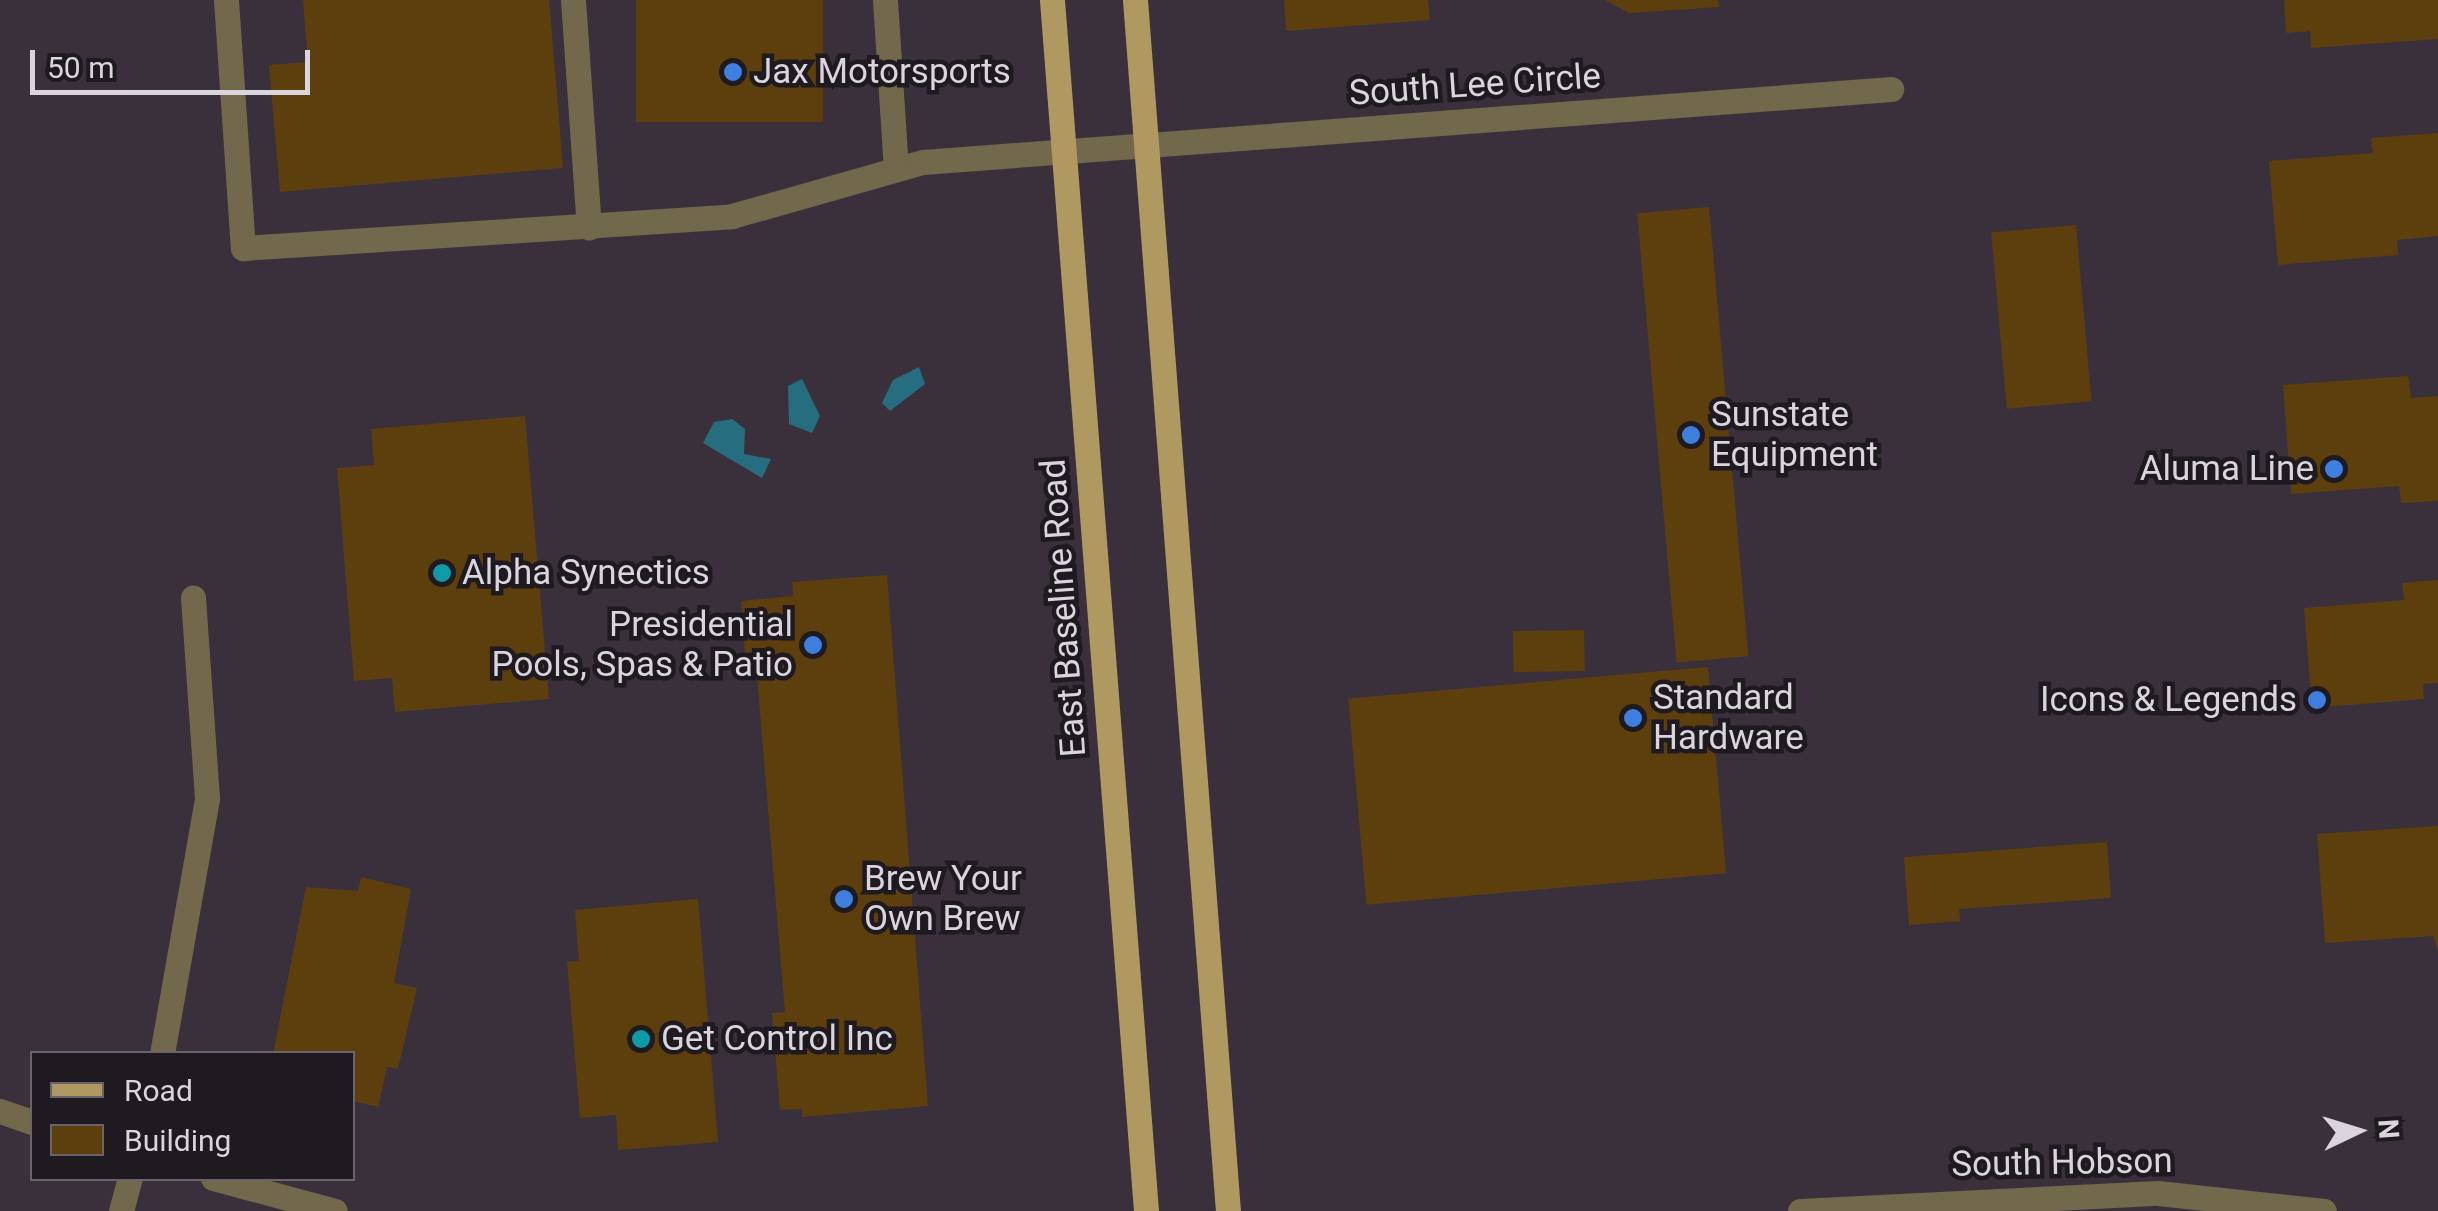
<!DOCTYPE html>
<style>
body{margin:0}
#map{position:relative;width:2438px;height:1211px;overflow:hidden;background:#39303c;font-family:Roboto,sans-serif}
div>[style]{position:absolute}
.water>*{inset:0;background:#266e7f}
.building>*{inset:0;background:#5d3e0d;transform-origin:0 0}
.minor>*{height:25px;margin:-12.5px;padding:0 12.5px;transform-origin:12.5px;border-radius:12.5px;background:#72684c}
.major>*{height:25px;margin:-12.5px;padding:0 12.5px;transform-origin:12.5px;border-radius:12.5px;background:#af9960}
.dots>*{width:28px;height:28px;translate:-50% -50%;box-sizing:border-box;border:5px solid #1e1a1f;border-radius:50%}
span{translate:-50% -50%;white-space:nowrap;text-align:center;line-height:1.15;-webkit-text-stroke:9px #1e1a1f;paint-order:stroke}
.poi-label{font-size:35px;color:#dad4dc}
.left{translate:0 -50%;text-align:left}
.right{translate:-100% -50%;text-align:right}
.street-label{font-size:35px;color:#dad4dc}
.legend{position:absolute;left:30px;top:1051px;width:325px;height:130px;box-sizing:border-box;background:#1e1a1f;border:2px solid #69646b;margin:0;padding:12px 18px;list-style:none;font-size:30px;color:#dad4dc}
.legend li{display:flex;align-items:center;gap:20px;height:50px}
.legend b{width:50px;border:2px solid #69646b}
.north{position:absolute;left:2308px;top:1081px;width:100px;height:100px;-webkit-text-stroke:8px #1e1a1f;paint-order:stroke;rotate:86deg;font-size:28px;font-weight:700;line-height:40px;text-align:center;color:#dad4dc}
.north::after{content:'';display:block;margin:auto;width:35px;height:45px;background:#dad4dc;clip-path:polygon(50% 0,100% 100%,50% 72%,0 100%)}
.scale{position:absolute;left:30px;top:50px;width:280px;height:45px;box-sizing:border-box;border:5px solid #dad4dc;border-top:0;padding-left:12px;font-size:30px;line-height:35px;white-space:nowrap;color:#dad4dc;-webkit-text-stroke:8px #1e1a1f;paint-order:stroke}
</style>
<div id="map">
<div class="water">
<i style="clip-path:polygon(919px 367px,925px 384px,890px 411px,882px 403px,893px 380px)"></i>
<i style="clip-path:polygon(802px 379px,820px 416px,812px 433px,789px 424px,788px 386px)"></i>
<i style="clip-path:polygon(732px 419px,745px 429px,744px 454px,771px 459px,762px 478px,703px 443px,714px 422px)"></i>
</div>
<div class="building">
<i style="clip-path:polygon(303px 0,549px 0,563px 168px,280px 192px,269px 65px,308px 62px)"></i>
<i style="left:636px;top:0;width:187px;height:122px"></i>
<i style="clip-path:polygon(1284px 0,1428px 0,1430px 20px,1286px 31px)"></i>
<i style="clip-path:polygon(1605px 0,1718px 0,1719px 7px,1629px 13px)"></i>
<i style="clip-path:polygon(2284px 0,2438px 0,2438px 39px,2311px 48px,2310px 31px,2286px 33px)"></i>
<i style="clip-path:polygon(2438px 133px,2438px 236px,2397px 240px,2398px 255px,2278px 265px,2269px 161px,2373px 153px,2371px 138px)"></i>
<i style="left:1709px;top:207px;width:451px;height:72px;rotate:85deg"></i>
<i style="left:2076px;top:225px;width:177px;height:85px;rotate:85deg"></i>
<i style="clip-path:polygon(2408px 376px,2411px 398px,2438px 396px,2438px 501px,2401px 503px,2399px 486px,2291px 494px,2283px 385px)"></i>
<i style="clip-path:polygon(525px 416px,549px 699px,395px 712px,392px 678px,354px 681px,337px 468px,374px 465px,371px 429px)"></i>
<i style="clip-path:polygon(887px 575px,928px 1106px,802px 1117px,802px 1109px,780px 1110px,772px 1013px,785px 1012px,756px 664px,746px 665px,741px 601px,793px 596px,792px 582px)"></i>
<i style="clip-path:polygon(2438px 580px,2438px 683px,2423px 684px,2424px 699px,2312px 708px,2304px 608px,2404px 600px,2402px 583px)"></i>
<i style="left:1584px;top:630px;width:41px;height:71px;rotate:89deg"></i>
<i style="left:1708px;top:667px;width:207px;height:361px;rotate:85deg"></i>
<i style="clip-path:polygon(2438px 826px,2438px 952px,2433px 936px,2325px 943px,2317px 834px)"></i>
<i style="clip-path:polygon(2107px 842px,2111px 898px,1959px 909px,1960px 921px,1909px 925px,1904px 857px)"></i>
<i style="clip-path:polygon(361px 877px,411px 889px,394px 983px,417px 988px,398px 1069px,387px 1067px,378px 1107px,352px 1101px,352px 1054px,273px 1054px,306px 887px,358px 891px)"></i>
<i style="clip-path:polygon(698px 899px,718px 1142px,618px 1150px,616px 1115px,580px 1118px,567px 962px,579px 961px,575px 910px)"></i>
</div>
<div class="minor">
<i style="left:226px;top:0;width:249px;rotate:86.1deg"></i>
<i style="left:243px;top:248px;width:490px;rotate:-3.7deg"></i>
<i style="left:732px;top:216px;width:198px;rotate:-15.8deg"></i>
<i style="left:923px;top:162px;width:971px;rotate:-4.31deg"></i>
<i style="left:573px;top:0;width:228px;rotate:86deg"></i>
<i style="left:885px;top:0;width:168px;rotate:86.3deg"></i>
<i style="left:162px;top:1054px;width:260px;rotate:-80deg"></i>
<i style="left:207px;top:798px;width:201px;rotate:-94deg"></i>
<i style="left:0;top:1111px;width:34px;rotate:19deg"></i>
<i style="left:213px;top:1178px;width:126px;rotate:15.1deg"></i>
<i style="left:121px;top:1211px;width:34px;rotate:-75deg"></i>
<i style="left:1800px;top:1211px;width:358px;rotate:-2.9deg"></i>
<i style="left:2158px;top:1193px;width:167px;rotate:6.2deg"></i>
</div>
<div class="major">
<i style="left:1052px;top:0;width:1215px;rotate:85.56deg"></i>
<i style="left:1135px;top:0;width:1215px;rotate:85.61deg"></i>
</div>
<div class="dots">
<i style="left:733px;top:72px;background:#3f7fe0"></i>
<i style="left:1691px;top:435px;background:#3f7fe0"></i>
<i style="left:2334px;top:469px;background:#3f7fe0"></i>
<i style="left:442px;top:573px;background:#0f9aa8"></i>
<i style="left:813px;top:645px;background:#3f7fe0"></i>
<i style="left:2317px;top:700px;background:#3f7fe0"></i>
<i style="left:1633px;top:718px;background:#3f7fe0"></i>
<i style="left:844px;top:899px;background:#3f7fe0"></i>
<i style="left:641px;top:1039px;background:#0f9aa8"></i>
</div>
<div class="poi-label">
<span class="left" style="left:753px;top:72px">Jax Motorsports</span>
<span class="left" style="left:1711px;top:435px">Sunstate<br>Equipment</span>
<span class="right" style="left:2314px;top:469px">Aluma Line</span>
<span class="left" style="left:462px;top:573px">Alpha Synectics</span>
<span class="right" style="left:793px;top:645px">Presidential<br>Pools, Spas &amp; Patio</span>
<span class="left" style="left:1653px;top:718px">Standard<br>Hardware</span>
<span class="right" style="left:2297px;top:700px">Icons &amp; Legends</span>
<span class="left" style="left:864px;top:899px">Brew Your<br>Own Brew</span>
<span class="left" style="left:661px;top:1039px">Get Control Inc</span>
</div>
<div class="street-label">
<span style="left:1475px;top:85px;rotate:-4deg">South Lee Circle</span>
<span style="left:1064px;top:608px;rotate:-94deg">East Baseline Road</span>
<span style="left:2062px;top:1163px;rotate:-1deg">South Hobson</span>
</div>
<ul class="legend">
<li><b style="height:12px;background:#af9960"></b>Road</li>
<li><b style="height:28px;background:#5d3e0d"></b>Building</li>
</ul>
<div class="north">N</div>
<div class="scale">50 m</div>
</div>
